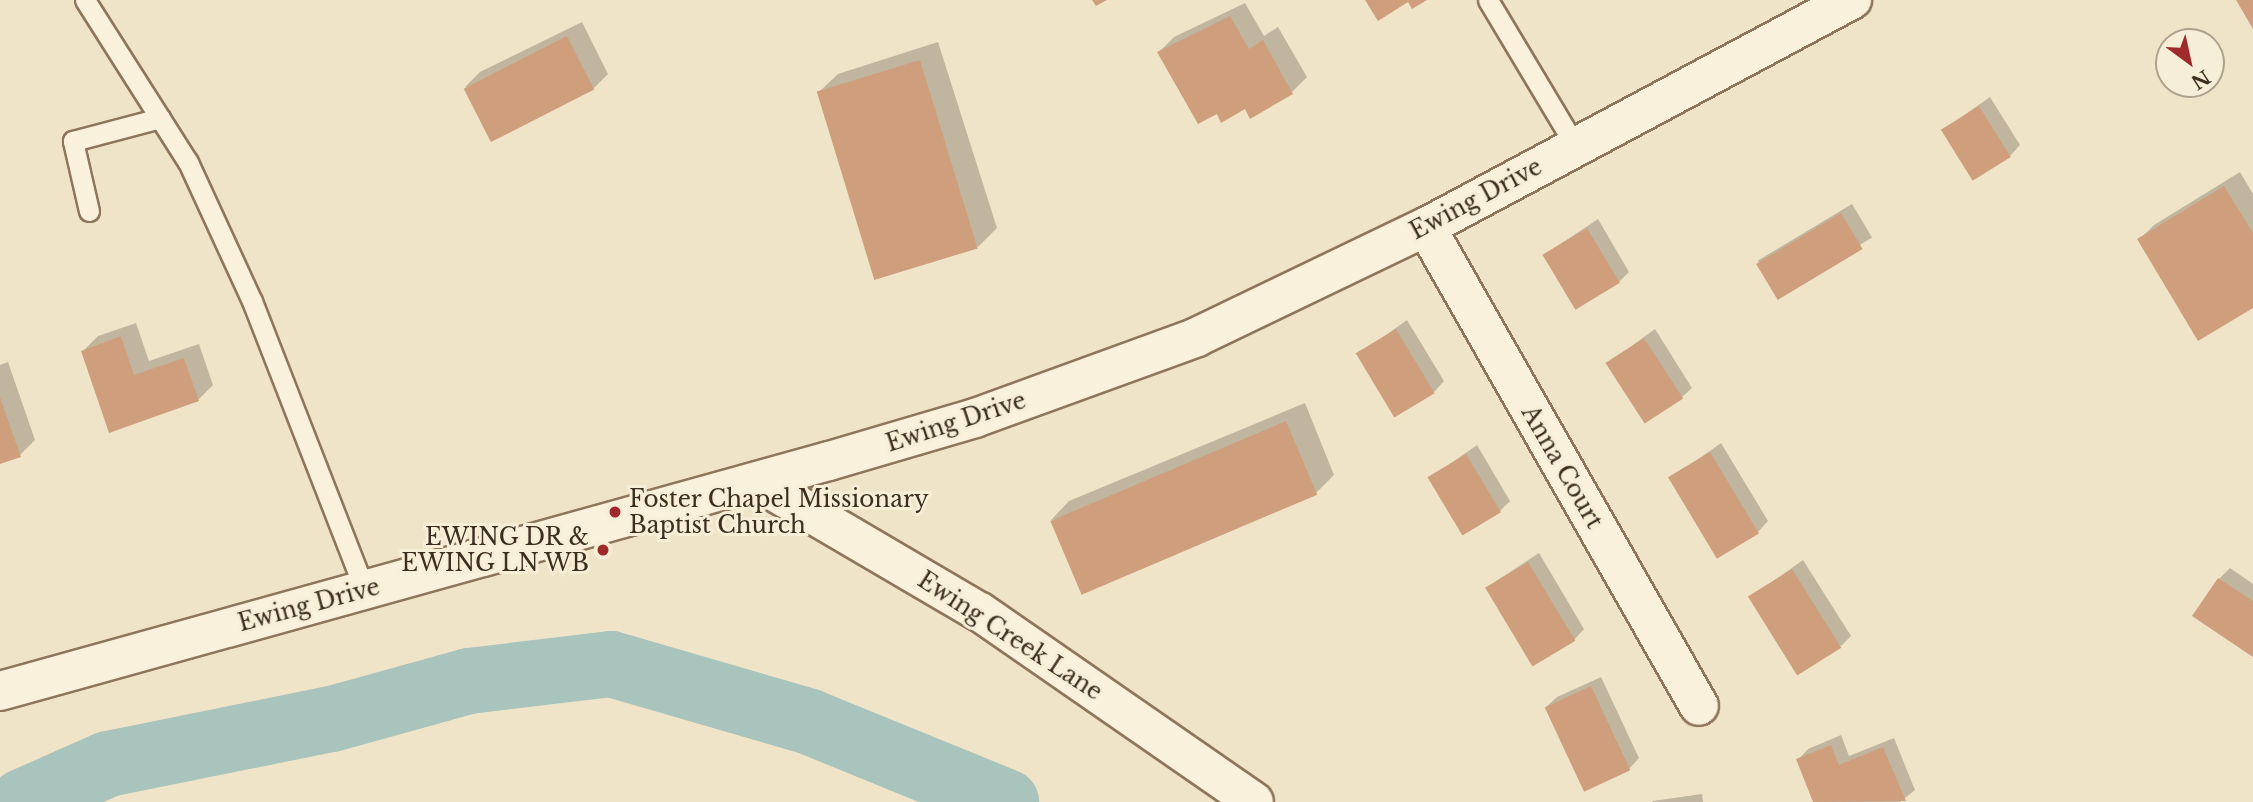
<!DOCTYPE html>
<style>
body{margin:0}
#map{position:relative;width:2253px;height:802px;overflow:hidden;background:#f0e4c8;font-family:"Libre Baskerville",serif}
div>[style]{position:absolute}
.shadow>*{inset:0;background:#0003;transform-origin:0 0}
.river>*{height:66px;margin:-33px;padding:0 33px;transform-origin:33px;border-radius:33px;background:#a9c4bc}
.building>*{inset:0;background:#cf9f7d;transform-origin:0 0}
.roads{filter:drop-shadow(2px 0 #8d765c) drop-shadow(-2px 0 #8d765c) drop-shadow(0 2px #8d765c) drop-shadow(0 -2px #8d765c)}
.lane>*{height:19px;margin:-9.5px;padding:0 9.5px;transform-origin:9.5px;border-radius:9.5px;background:#faf1dc}
.street>*{height:38px;margin:-19px;padding:0 19px;transform-origin:19px;border-radius:19px;background:#faf1dc}
.secondary>*{height:38px;margin:-19px;padding:0 19px;transform-origin:19px;border-radius:19px;background:#faf1dc}
.dots>*{width:19px;height:19px;translate:-50% -50%;box-sizing:border-box;border:4px solid #f7eed8;border-radius:50%}
span{translate:-50% -50%;white-space:nowrap;text-align:center;line-height:1.15;-webkit-text-stroke:6px #f7eed8;paint-order:stroke}
.street-label{font-size:23px;color:#3d2e20}
.poi-label{font-size:23px;color:#3d2e20}
.left{translate:0 -50%;text-align:left}
.right{translate:-100% -50%;text-align:right}
.north{position:absolute;left:2155px;top:28px;width:70px;height:70px;box-sizing:border-box;background:#f7eed8;border:2px solid #ada18e;border-radius:50%;rotate:147deg;font-size:19px;font-weight:700;line-height:28px;text-align:center;color:#3d2e20}
.north::after{content:'';display:block;margin:auto;width:24px;height:32px;background:#9e2a2b;clip-path:polygon(50% 0,100% 100%,50% 72%,0 100%)}
</style>
<div id="map">
<div class="shadow">
<i style="clip-path:polygon(1245px 3px,1264px 36px,1278px 27px,1307px 77px,1292px 92px,1251px 116px,1245px 107px,1217px 111px,1159px 52px,1174px 37px)"></i>
<i style="clip-path:polygon(582px 22px,608px 74px,593px 89px,465px 87px,480px 72px)"></i>
<i style="clip-path:polygon(938px 42px,997px 228px,978px 247px,819px 92px,838px 74px)"></i>
<i style="clip-path:polygon(1990px 97px,2020px 145px,2010px 156px,1943px 130px)"></i>
<i style="clip-path:polygon(2240px 172px,2253px 194px,2253px 306px,2139px 240px,2154px 225px)"></i>
<i style="left:1852px;top:204px;width:39px;height:110px;rotate:59deg"></i>
<i style="clip-path:polygon(1598px 219px,1629px 272px,1619px 282px,1544px 255px)"></i>
<i style="clip-path:polygon(1407px 320px,1444px 381px,1434px 392px,1359px 354px)"></i>
<i style="clip-path:polygon(136px 323px,149px 361px,199px 344px,213px 385px,198px 400px,110px 431px,83px 351px,98px 336px)"></i>
<i style="clip-path:polygon(1655px 329px,1692px 388px,1681px 398px,1607px 364px)"></i>
<i style="clip-path:polygon(8px 362px,35px 440px,20px 455px,0 462px,0 365px)"></i>
<i style="clip-path:polygon(1305px 403px,1334px 475px,1316px 493px,1051px 520px,1069px 501px)"></i>
<i style="clip-path:polygon(1721px 443px,1768px 521px,1758px 532px,1670px 479px)"></i>
<i style="clip-path:polygon(1477px 445px,1510px 501px,1500px 511px,1430px 478px)"></i>
<i style="clip-path:polygon(1539px 553px,1584px 629px,1574px 640px,1487px 587px)"></i>
<i style="clip-path:polygon(1803px 560px,1851px 636px,1841px 646px,1751px 597px)"></i>
<i style="clip-path:polygon(2230px 568px,2253px 584px,2253px 655px,2219px 579px)"></i>
<i style="clip-path:polygon(1601px 677px,1639px 758px,1629px 769px,1546px 707px,1557px 697px)"></i>
<i style="clip-path:polygon(1841px 735px,1849px 756px,1894px 738px,1915px 790px,1900px 802px,1815px 802px,1798px 760px,1808px 749px)"></i>
<i style="clip-path:polygon(1702px 794px,1703px 802px,1652px 802px,1653px 801px)"></i>
</div>
<div class="river">
<i style="left:22px;top:802px;width:94px;rotate:-23.8deg"></i>
<i style="left:108px;top:764px;width:228px;rotate:-11.4deg"></i>
<i style="left:332px;top:719px;width:142px;rotate:-15.5deg"></i>
<i style="left:469px;top:681px;width:143px;rotate:-6.8deg"></i>
<i style="left:611px;top:664px;width:207px;rotate:16.2deg"></i>
<i style="left:810px;top:722px;width:212px;rotate:22.2deg"></i>
</div>
<div class="building">
<i style="clip-path:polygon(1092px 0,1107px 0,1096px 6px)"></i>
<i style="clip-path:polygon(1365px 0,1427px 0,1412px 9px,1408px 2px,1378px 21px)"></i>
<i style="clip-path:polygon(2236px 0,2253px 0,2253px 29px)"></i>
<i style="clip-path:polygon(1230px 16px,1249px 49px,1263px 40px,1293px 94px,1250px 119px,1245px 109px,1221px 123px,1217px 114px,1198px 124px,1157px 52px)"></i>
<i style="left:567px;top:36px;width:60px;height:116px;rotate:63deg"></i>
<i style="left:920px;top:60px;width:197px;height:108px;rotate:73deg"></i>
<i style="left:1979px;top:106px;width:60px;height:45px;rotate:58deg"></i>
<i style="clip-path:polygon(2224px 186px,2253px 233px,2253px 308px,2198px 341px,2137px 239px)"></i>
<i style="left:1841px;top:213px;width:42px;height:99px;rotate:59deg"></i>
<i style="left:1587px;top:228px;width:64px;height:52px;rotate:59deg"></i>
<i style="left:1396px;top:329px;width:75px;height:47px;rotate:59deg"></i>
<i style="clip-path:polygon(121px 336px,134px 375px,184px 358px,199px 401px,109px 433px,81px 351px)"></i>
<i style="left:1644px;top:338px;width:72px;height:46px;rotate:57deg"></i>
<i style="clip-path:polygon(0 397px,21px 457px,0 464px)"></i>
<i style="left:1286px;top:421px;width:80px;height:256px;rotate:67deg"></i>
<i style="left:1710px;top:452px;width:95px;height:49px;rotate:59deg"></i>
<i style="left:1466px;top:454px;width:68px;height:45px;rotate:59deg"></i>
<i style="left:1528px;top:562px;width:92px;height:50px;rotate:59deg"></i>
<i style="left:1792px;top:569px;width:93px;height:52px;rotate:58deg"></i>
<i style="clip-path:polygon(2218px 578px,2253px 601px,2253px 657px,2192px 616px)"></i>
<i style="left:1591px;top:686px;width:93px;height:51px;rotate:65deg"></i>
<i style="clip-path:polygon(1831px 745px,1839px 765px,1883px 747px,1906px 801px,1813px 802px,1796px 759px)"></i>
</div>
<div class="roads">
<div class="lane">
<i style="left:85px;top:0;width:192px;rotate:57.6deg"></i>
<i style="left:188px;top:162px;width:153px;rotate:65.3deg"></i>
<i style="left:252px;top:301px;width:309px;rotate:68.7deg"></i>
<i style="left:1488px;top:0;width:171px;rotate:59.1deg"></i>
<i style="left:89px;top:211px;width:72px;rotate:-102.9deg"></i>
<i style="left:73px;top:141px;width:90px;rotate:-14.8deg"></i>
</div>
<div class="street">
<i style="left:1426px;top:227px;width:551px;rotate:60.32deg"></i>
<i style="left:758px;top:482px;width:257px;rotate:30.4deg"></i>
<i style="left:980px;top:612px;width:333px;rotate:34.7deg"></i>
</div>
<div class="secondary">
<i style="left:0;top:691px;width:860px;rotate:-15.51deg"></i>
<i style="left:829px;top:461px;width:152px;rotate:-16.4deg"></i>
<i style="left:975px;top:418px;width:236px;rotate:-20deg"></i>
<i style="left:1197px;top:337px;width:254px;rotate:-25.7deg"></i>
<i style="left:1426px;top:227px;width:483px;rotate:-28.1deg"></i>
</div>
</div>
<div class="dots">
<i style="left:615px;top:512px;background:#9e2a2b"></i>
<i style="left:603px;top:550px;background:#9e2a2b"></i>
</div>
<div class="street-label">
<span style="left:1476px;top:199px;rotate:-28deg">Ewing Drive</span>
<span style="left:956px;top:422px;rotate:-18deg">Ewing Drive</span>
<span style="left:1562px;top:467px;rotate:60deg">Anna Court</span>
<span style="left:309px;top:605px;rotate:-15deg">Ewing Drive</span>
<span style="left:1010px;top:636px;rotate:33deg">Ewing Creek Lane</span>
</div>
<div class="poi-label">
<span class="left" style="left:629px;top:512px">Foster Chapel Missionary<br>Baptist Church</span>
<span class="right" style="left:589px;top:550px">EWING DR &amp;<br>EWING LN WB</span>
</div>
<div class="north">N</div>
</div>
